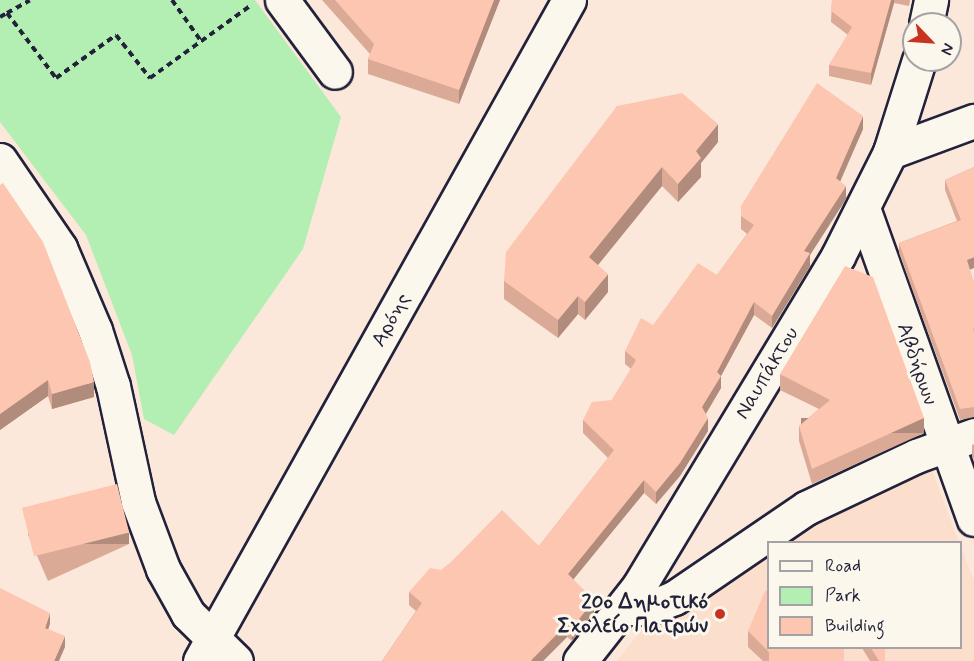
<!DOCTYPE html>
<meta charset="utf-8">
<style>
body{margin:0}
#map{position:relative;width:974px;height:661px;overflow:hidden;background:#fce8da;font-family:Mynerve,sans-serif}
div>[style]{position:absolute}
.built>*{inset:0;background:#fcdecd}
.green>*{inset:0;background:#b3eeb3}
.path>*{height:4px;margin-top:-2px;transform-origin:0;background:repeating-linear-gradient(90deg,#22223b 0 6px,transparent 0 10.5px)}
.roads{filter:drop-shadow(2px 0 #22223b) drop-shadow(-2px 0 #22223b) drop-shadow(0 2px #22223b) drop-shadow(0 -2px #22223b)}
.minor>*{height:33px;margin:-16.5px;padding:0 16.5px;transform-origin:16.5px;border-radius:16.5px;background:#fbf7ec}
.wall>*{inset:0;background:#daaa97}
.shaded-wall>*{inset:0;background:#b18b7b;transform-origin:0 0}
.building>*{inset:0;background:#fdc6b0;transform-origin:0 0}
.dots>*{width:16px;height:16px;translate:-50% -50%;box-sizing:border-box;border:3px solid #fbf7ec;border-radius:50%}
span{translate:-50% -50%;white-space:nowrap;text-align:center;line-height:1.15;-webkit-text-stroke:6px #fbf7ec;paint-order:stroke}
.street-label{font-size:21px;color:#22223b}
.poi-label{font-size:21px;color:#22223b;font-weight:700}
.right{translate:-100% -50%;text-align:right}
.legend{position:absolute;left:767px;top:541px;width:195px;height:108px;box-sizing:border-box;background:#fbf7ec;border:2px solid #a4a2a5;margin:0;padding:8px 10px;list-style:none;font-size:18px;color:#22223b}
.legend li{display:flex;align-items:center;gap:12px;height:30px}
.legend b{width:30px;border:2px solid #a4a2a5}
.north{position:absolute;left:902px;top:12px;width:60px;height:60px;box-sizing:border-box;background:#fbf7ec;border:2px solid #a4a2a5;border-radius:50%;rotate:115deg;font-size:16px;font-weight:700;line-height:24px;text-align:center;color:#22223b}
.north::after{content:'';display:block;margin:auto;width:21px;height:27px;background:#c8321e;clip-path:polygon(50% 0,100% 100%,50% 72%,0 100%)}
</style>
<div id="map">
<div class="built">
<i style="clip-path:polygon(930px 465px,959px 542px,782px 542px,806px 526px)"></i>
<i style="clip-path:polygon(961px 546px,974px 581px,974px 661px,617px 661px,643px 628px,700px 599px,768px 552px,768px 648px,960px 648px)"></i>
</div>
<div class="green">
<i style="clip-path:polygon(0 0,255px 0,341px 117px,303px 249px,174px 435px,144px 419px,132px 355px,86px 235px,0 122px)"></i>
</div>
<div class="path">
<i style="left:172px;top:0;width:50px;rotate:54.7deg"></i>
<i style="left:7px;top:13px;width:26px;rotate:-29deg"></i>
<i style="left:0;top:17px;width:8px;rotate:-30deg"></i>
<i style="left:7px;top:13px;width:81px;rotate:53deg"></i>
<i style="left:56px;top:78px;width:74px;rotate:-35.6deg"></i>
<i style="left:116px;top:35px;width:55px;rotate:51.7deg"></i>
<i style="left:150px;top:78px;width:123px;rotate:-35.8deg"></i>
</div>
<div class="roads">
<div class="minor">
<i style="left:282px;top:0;width:89px;rotate:53.6deg"></i>
<i style="left:926px;top:24px;width:25px;rotate:-78deg"></i>
<i style="left:890px;top:152px;width:96px;rotate:-72.5deg"></i>
<i style="left:0;top:160px;width:107px;rotate:55.7deg"></i>
<i style="left:60px;top:248px;width:89px;rotate:66.9deg"></i>
<i style="left:95px;top:330px;width:59px;rotate:72.2deg"></i>
<i style="left:113px;top:386px;width:119px;rotate:77.8deg"></i>
<i style="left:138px;top:502px;width:72px;rotate:69.5deg"></i>
<i style="left:163px;top:569px;width:51px;rotate:60.9deg"></i>
<i style="left:188px;top:614px;width:67px;rotate:44.4deg"></i>
<i style="left:863px;top:208px;width:330px;rotate:70.4deg"></i>
<i style="left:624px;top:608px;width:25px"></i>
<i style="left:649px;top:608px;width:27px;rotate:-22deg"></i>
<i style="left:674px;top:598px;width:160px;rotate:-34.3deg"></i>
<i style="left:806px;top:508px;width:122px;rotate:-25.3deg"></i>
<i style="left:916px;top:456px;width:62px;rotate:-19.9deg"></i>
<i style="left:200px;top:661px;width:757px;rotate:-60.83deg"></i>
<i style="left:580px;top:661px;width:95px;rotate:-51.8deg"></i>
<i style="left:639px;top:586px;width:385px;rotate:-58.9deg"></i>
<i style="left:838px;top:256px;width:116px;rotate:-63.4deg"></i>
<i style="left:890px;top:152px;width:90px;rotate:-20.3deg"></i>
</div>
</div>
<div class="wall">
<i style="clip-path:polygon(322px 0,500px 0,459px 104px,368px 74px,368px 59px,370px 54px)"></i>
<i style="clip-path:polygon(832px 0,910px 0,909px 6px,894px 3px,871px 85px,829px 76px,829px 65px,848px 35px,831px 22px)"></i>
<i style="clip-path:polygon(617px 106px,718px 142px,701px 163px,701px 177px,678px 202px,662px 186px,598px 265px,608px 292px,585px 320px,578px 314px,558px 338px,504px 299px,504px 281px)"></i>
<i style="clip-path:polygon(863px 129px,840px 181px,846px 199px,810px 255px,810px 266px,772px 328px,754px 315px,721px 376px,721px 388px,706px 414px,708px 431px,680px 476px,656px 504px,644px 493px,573px 579px,594px 612px,572px 641px,567px 637px,543px 661px,382px 661px,416px 611px,409px 605px,409px 592px,441px 570px,539px 546px,608px 458px,583px 433px,583px 420px,612px 400px,631px 369px,625px 364px,625px 351px,653px 325px,717px 275px,747px 234px,741px 229px,741px 206px)"></i>
<i style="clip-path:polygon(974px 167px,970px 270px,974px 283px,974px 417px,960px 420px,899px 253px,899px 243px,957px 221px,945px 190px,945px 180px)"></i>
<i style="clip-path:polygon(0 185px,94px 397px,52px 409px,48px 396px,0 430px)"></i>
<i style="clip-path:polygon(780px 374px,924px 433px,812px 484px,799px 441px,799px 426px,819px 409px,780px 390px)"></i>
<i style="clip-path:polygon(974px 444px,974px 460px,972px 456px,972px 445px)"></i>
<i style="clip-path:polygon(28px 524px,129px 544px,48px 581px,28px 535px)"></i>
<i style="clip-path:polygon(748px 631px,844px 661px,763px 661px,748px 647px)"></i>
<i style="clip-path:polygon(862px 648px,885px 648px,885px 661px,870px 661px)"></i>
</div>
<div class="shaded-wall">
<i style="clip-path:polygon(494px 0,500px 0,459px 104px,459px 90px)"></i>
<i style="clip-path:polygon(891px 0,894px 0,894px 3px,871px 85px,871px 73px)"></i>
<i style="clip-path:polygon(863px 116px,863px 129px,836px 191px,836px 178px)"></i>
<i style="clip-path:polygon(718px 124px,718px 142px,701px 163px,701px 177px,678px 202px,678px 184px,696px 151px)"></i>
<i style="clip-path:polygon(662px 167px,662px 186px,589px 276px,589px 257px)"></i>
<i style="clip-path:polygon(846px 186px,846px 199px,810px 255px,810px 266px,772px 328px,772px 316px,804px 251px)"></i>
<i style="clip-path:polygon(974px 257px,974px 268px,967px 271px,967px 260px)"></i>
<i style="clip-path:polygon(608px 274px,608px 292px,585px 320px,585px 302px)"></i>
<i style="clip-path:polygon(578px 296px,578px 314px,558px 338px,558px 320px)"></i>
<i style="clip-path:polygon(754px 302px,754px 315px,721px 376px,721px 388px,702px 420px,702px 407px,717px 372px)"></i>
<i style="clip-path:polygon(48px 380px,48px 396px,0 430px,0 414px)"></i>
<i style="clip-path:polygon(94px 382px,94px 397px,52px 409px,52px 394px)"></i>
<i style="clip-path:polygon(708px 418px,708px 431px,680px 476px,656px 504px,656px 492px)"></i>
<i style="left:924px;top:418px;width:15px;height:123px;rotate:90deg"></i>
<i style="clip-path:polygon(644px 480px,644px 493px,568px 586px,568px 574px)"></i>
<i style="left:129px;top:533px;width:11px;height:89px;rotate:90deg"></i>
<i style="clip-path:polygon(594px 600px,594px 612px,572px 641px,572px 628px)"></i>
<i style="clip-path:polygon(50px 613px,50px 624px,45px 639px,45px 628px)"></i>
<i style="clip-path:polygon(567px 624px,567px 637px,543px 661px,531px 661px)"></i>
<i style="clip-path:polygon(65px 636px,65px 647px,59px 661px,54px 661px)"></i>
</div>
<div class="building">
<i style="clip-path:polygon(335px 0,494px 0,459px 90px,368px 59px,374px 44px)"></i>
<i style="clip-path:polygon(832px 0,891px 0,871px 73px,829px 65px,852px 27px,831px 11px)"></i>
<i style="clip-path:polygon(817px 83px,863px 116px,836px 178px,846px 186px,804px 251px,810px 253px,772px 316px,754px 302px,717px 372px,721px 376px,702px 407px,708px 418px,680px 463px,656px 492px,644px 480px,568px 574px,594px 600px,572px 628px,567px 624px,531px 660px,532px 661px,382px 661px,422px 603px,409px 592px,430px 568px,441px 570px,452px 561px,502px 510px,539px 546px,614px 450px,583px 420px,592px 402px,612px 400px,636px 360px,625px 351px,641px 318px,653px 325px,698px 263px,717px 275px,754px 225px,741px 216px,741px 206px)"></i>
<i style="clip-path:polygon(682px 93px,718px 124px,696px 151px,701px 158px,678px 184px,662px 167px,589px 257px,608px 274px,585px 302px,578px 296px,558px 320px,504px 281px,506px 252px,617px 106px)"></i>
<i style="clip-path:polygon(974px 167px,974px 257px,967px 260px,974px 283px,974px 328px,973px 329px,974px 332px,974px 407px,960px 409px,899px 243px,961px 220px,945px 180px)"></i>
<i style="clip-path:polygon(3px 183px,43px 242px,90px 362px,94px 382px,52px 394px,48px 380px,0 414px,0 185px)"></i>
<i style="clip-path:polygon(845px 266px,873px 277px,924px 418px,812px 469px,799px 426px,830px 400px,780px 374px)"></i>
<i style="left:117px;top:484px;width:50px;height:98px;rotate:76deg"></i>
<i style="clip-path:polygon(0 588px,50px 613px,45px 628px,65px 636px,54px 661px,55px 661px,0 661px)"></i>
<i style="clip-path:polygon(768px 590px,768px 648px,844px 648px,844px 661px,769px 661px,769px 652px,748px 631px,765px 591px)"></i>
<i style="clip-path:polygon(871px 648px,885px 648px,885px 661px,879px 661px)"></i>
</div>
<div class="dots">
<i style="left:720px;top:614px;background:#c8321e"></i>
</div>
<div class="street-label">
<span style="left:391px;top:320px;rotate:-61deg">Αρόης</span>
<span style="left:917px;top:364px;rotate:71deg">Αβδήρων</span>
<span style="left:767px;top:373px;rotate:-59deg">Ναυπάκτου</span>
</div>
<div class="poi-label">
<span class="right" style="left:708px;top:614px">20ο Δημοτικό<br>Σχολείο Πατρών</span>
</div>
<ul class="legend">
<li><b style="height:8px;background:#fbf7ec"></b>Road</li>
<li><b style="height:16px;background:#b3eeb3"></b>Park</li>
<li><b style="height:16px;background:#fdc6b0"></b>Building</li>
</ul>
<div class="north">N</div>
</div>
